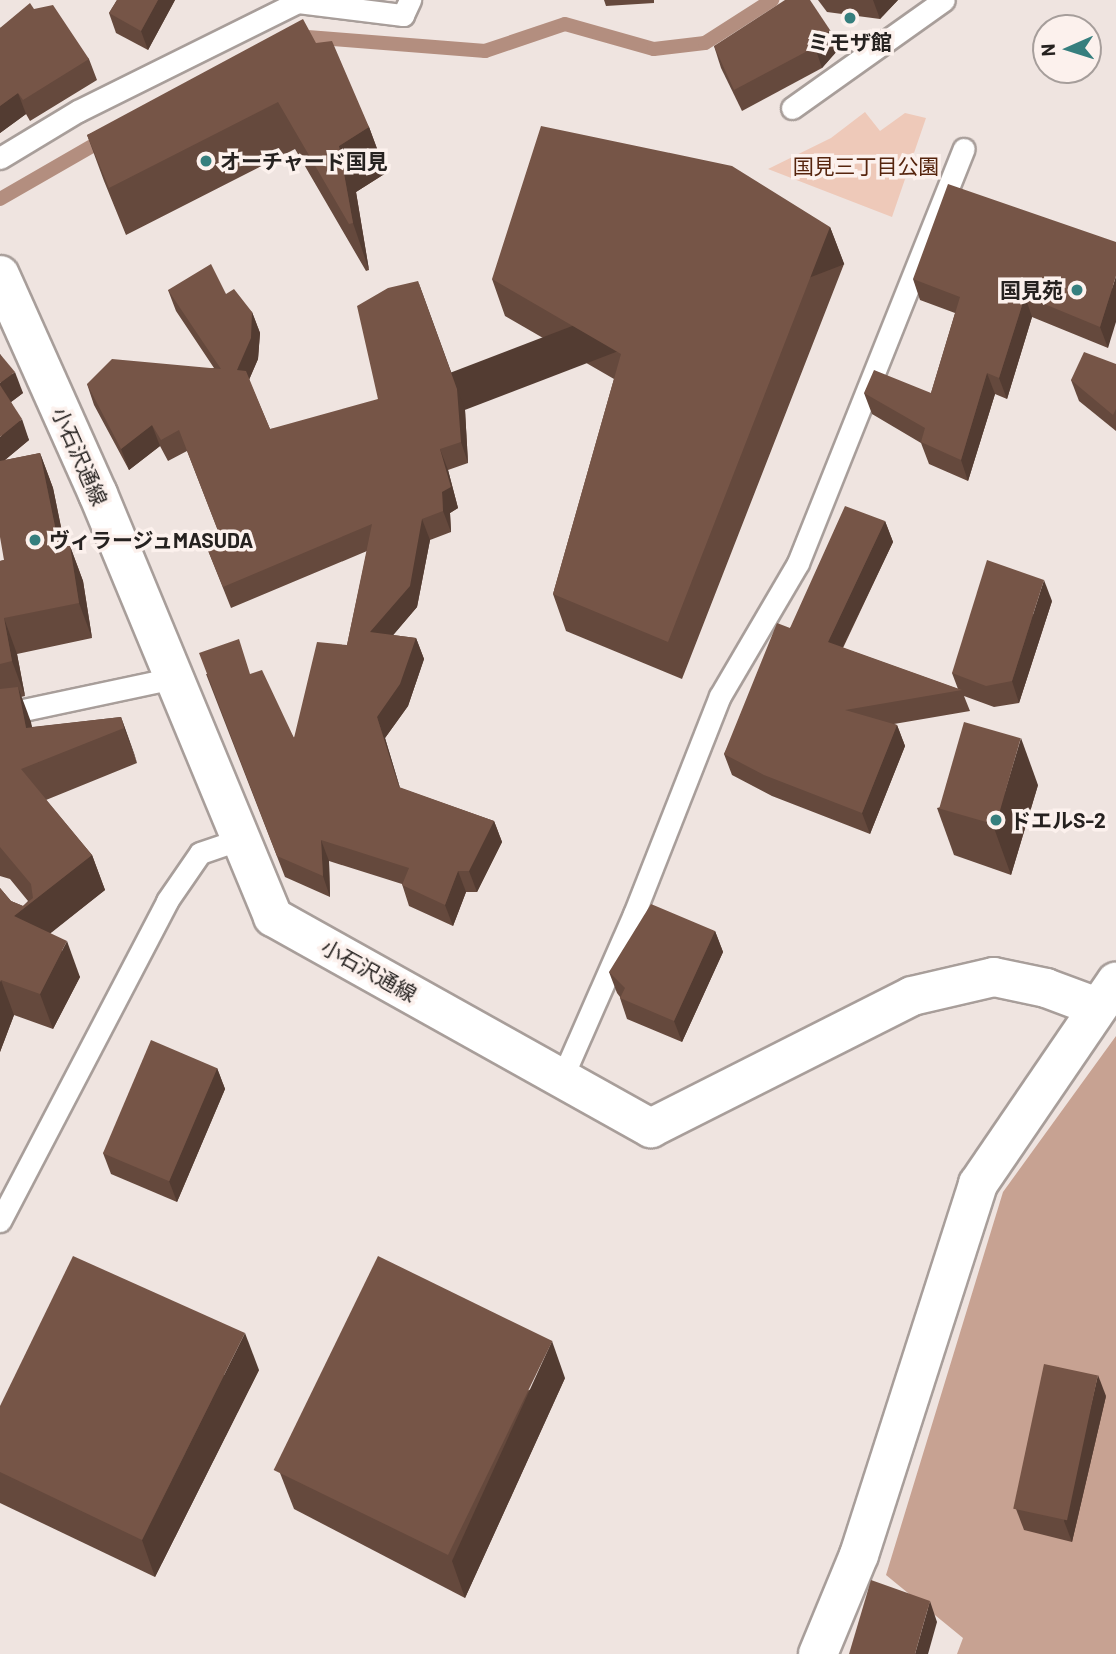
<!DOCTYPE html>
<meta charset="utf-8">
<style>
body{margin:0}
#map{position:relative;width:1116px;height:1654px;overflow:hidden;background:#efe4e0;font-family:Barlow,"Noto Sans JP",sans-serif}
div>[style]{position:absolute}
.green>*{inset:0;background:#eec9b9}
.forest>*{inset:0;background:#c7a292}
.stream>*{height:14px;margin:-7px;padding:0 7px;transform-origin:7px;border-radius:7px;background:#b38e7f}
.roads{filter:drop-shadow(2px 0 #a89e9a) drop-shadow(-2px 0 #a89e9a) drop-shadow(0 2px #a89e9a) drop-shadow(0 -2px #a89e9a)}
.service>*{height:21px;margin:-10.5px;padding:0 10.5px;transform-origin:10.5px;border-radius:10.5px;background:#fff}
.minor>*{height:38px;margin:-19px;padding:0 19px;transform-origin:19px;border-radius:19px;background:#fff}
.wall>*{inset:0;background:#65493d}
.shaded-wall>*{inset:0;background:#533c32;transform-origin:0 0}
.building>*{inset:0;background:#765547;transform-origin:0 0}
.dots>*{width:19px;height:19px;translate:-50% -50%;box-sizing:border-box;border:4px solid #fcf1ed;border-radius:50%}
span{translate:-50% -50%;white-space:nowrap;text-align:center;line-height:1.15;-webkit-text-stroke:7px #fcf1ed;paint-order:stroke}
.poi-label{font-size:21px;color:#262220;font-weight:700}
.left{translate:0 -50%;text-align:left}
.right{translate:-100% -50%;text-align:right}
.park-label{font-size:21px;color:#56250e}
.street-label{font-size:21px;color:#262220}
.north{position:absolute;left:1032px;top:14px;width:70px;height:70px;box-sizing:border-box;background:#fcf1ed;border:2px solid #a69e9b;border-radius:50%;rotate:267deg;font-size:19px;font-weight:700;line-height:28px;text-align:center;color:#262220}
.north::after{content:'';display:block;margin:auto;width:24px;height:32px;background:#367f7e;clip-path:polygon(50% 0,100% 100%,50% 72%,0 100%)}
</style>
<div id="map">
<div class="green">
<i style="clip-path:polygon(865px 112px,880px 131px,905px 113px,926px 118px,892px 217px,768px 169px,831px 138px)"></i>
</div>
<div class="forest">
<i style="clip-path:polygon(1116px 1036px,1116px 1654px,957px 1654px,963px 1638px,886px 1575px,1003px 1192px)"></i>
</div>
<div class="stream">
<i style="left:295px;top:36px;width:191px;rotate:4.5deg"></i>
<i style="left:485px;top:51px;width:84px;rotate:-18.6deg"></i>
<i style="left:565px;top:24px;width:92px;rotate:15.7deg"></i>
<i style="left:654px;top:49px;width:51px;rotate:-6.7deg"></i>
<i style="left:705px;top:43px;width:80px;rotate:-32.7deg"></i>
<i style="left:0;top:199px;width:125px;rotate:-29.9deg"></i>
</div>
<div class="roads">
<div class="service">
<i style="left:792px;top:108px;width:186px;rotate:-35.4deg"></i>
<i style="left:0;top:158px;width:91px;rotate:-31.1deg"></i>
<i style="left:78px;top:111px;width:246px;rotate:-26.4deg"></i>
<i style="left:298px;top:2px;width:106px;rotate:7.1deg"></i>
<i style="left:403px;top:15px;width:17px;rotate:-65deg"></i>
<i style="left:0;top:715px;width:178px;rotate:-12deg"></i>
<i style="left:562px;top:1078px;width:179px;rotate:-66.3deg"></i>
<i style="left:634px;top:914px;width:234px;rotate:-68.5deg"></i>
<i style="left:720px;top:696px;width:154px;rotate:-59.6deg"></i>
<i style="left:798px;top:563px;width:446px;rotate:-68.2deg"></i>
<i style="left:0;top:1221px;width:361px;rotate:-62.4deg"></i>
<i style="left:167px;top:901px;width:58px;rotate:-55.5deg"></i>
<i style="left:200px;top:853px;width:43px;rotate:-18.9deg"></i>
</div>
<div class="minor">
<i style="left:0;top:275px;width:240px;rotate:65.9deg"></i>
<i style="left:98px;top:494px;width:458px;rotate:67.5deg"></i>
<i style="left:273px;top:917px;width:433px;rotate:29.2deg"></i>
<i style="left:651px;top:1128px;width:292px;rotate:-26.8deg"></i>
<i style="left:912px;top:996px;width:84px;rotate:-13deg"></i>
<i style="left:994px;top:977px;width:53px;rotate:11.9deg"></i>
<i style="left:1046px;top:988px;width:54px;rotate:20.4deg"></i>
<i style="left:818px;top:1654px;width:107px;rotate:-67.5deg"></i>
<i style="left:859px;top:1555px;width:390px;rotate:-72.2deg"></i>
<i style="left:978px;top:1184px;width:245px;rotate:-55.7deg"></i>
</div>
</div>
<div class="wall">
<i style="clip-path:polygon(117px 0,175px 0,148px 50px,116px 33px,109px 13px)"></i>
<i style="clip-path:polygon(604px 0,654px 0,654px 3px,606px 6px)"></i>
<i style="clip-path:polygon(818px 0,898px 0,880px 19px,827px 12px)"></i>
<i style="clip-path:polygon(34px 9px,89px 59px,97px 80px,30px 121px,26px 114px,0 133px,0 28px)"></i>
<i style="clip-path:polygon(830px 30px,837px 51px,822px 68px,742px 111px,721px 68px,714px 46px)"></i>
<i style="clip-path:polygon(316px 43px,369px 127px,386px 173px,356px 192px,369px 270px,366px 271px,295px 149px,126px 235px,104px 181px,87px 135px)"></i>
<i style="clip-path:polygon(830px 227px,844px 264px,682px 679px,566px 631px,553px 594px,614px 379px,505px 316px,492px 279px)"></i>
<i style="clip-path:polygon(1116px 242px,1108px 348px,1032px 317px,1007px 399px,995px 394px,968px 481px,929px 464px,921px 443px,872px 414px,864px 393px,931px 393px,955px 313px,920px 300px,913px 279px)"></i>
<i style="clip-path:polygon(168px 290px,226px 294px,252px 312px,260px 333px,258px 359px,249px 380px,270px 429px,465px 410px,468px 463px,448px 470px,458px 508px,450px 513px,451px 532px,430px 540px,417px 607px,393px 635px,416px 638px,424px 659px,408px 706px,385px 738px,400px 788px,494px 821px,502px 842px,477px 892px,466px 892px,453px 926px,409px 906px,402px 884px,329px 861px,330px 897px,285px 877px,206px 674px,251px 674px,294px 738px,347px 645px,367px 551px,231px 608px,207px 548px,222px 541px,187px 451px,168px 461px,160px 446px,129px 470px,94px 405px,87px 384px,214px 368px,176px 311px)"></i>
<i style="clip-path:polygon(0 354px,23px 393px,11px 402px,29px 440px,5px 460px,40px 453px,53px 488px,65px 546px,70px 546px,83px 581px,92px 638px,17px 654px,25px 696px,21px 697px,32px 727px,121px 717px,137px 763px,46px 800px,92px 855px,105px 890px,50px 933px,80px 977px,53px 1029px,14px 1015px,0 1052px,0 888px,11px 901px,23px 906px,28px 901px,10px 879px,0 876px,0 561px,4px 560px)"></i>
<i style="clip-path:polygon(1116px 364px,1116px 431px,1079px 401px,1071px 380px)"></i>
<i style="clip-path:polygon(885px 521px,893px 542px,843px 648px,958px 689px,952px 673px,1052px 601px,1019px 703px,994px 707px,964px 696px,970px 711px,894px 724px,897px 725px,905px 746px,870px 834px,772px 796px,732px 775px,724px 754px,790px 628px)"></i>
<i style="clip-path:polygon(1038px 785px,1011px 875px,954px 855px,937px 808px)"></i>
<i style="clip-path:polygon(715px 931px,723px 952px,682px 1042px,627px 1019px,620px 998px,620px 997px,617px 993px,609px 972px)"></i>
<i style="clip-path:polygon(217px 1068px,225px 1089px,177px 1202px,111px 1174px,103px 1153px)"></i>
<i style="clip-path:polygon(259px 1370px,155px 1577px,0 1503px,0 1406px)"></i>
<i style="clip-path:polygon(565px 1378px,465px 1598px,294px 1509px,280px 1473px)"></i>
<i style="clip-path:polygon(1106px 1396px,1072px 1542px,1024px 1530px,1016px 1509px)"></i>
</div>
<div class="shaded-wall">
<i style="clip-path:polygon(158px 0,175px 0,148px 50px,141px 31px)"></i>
<i style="clip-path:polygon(873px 0,898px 0,880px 19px)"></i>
<i style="clip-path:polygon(830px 30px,837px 51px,822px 68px,815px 47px)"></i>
<i style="clip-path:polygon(18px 93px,26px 114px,0 133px,0 106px)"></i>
<i style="clip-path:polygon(369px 127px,386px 173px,356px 192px,369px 270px,353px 223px,339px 146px)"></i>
<i style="left:830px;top:227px;width:40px;height:445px;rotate:69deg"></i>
<i style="clip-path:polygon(1116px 276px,1116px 322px,1108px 348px,1100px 327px)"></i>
<i style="clip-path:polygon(418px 281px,465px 410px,468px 463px,461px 442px)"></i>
<i style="clip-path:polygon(1025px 296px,1032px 317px,1007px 399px,999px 378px)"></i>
<i style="clip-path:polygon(252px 312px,260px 333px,258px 359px,244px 391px,237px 370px)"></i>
<i style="clip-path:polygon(15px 372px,23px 393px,7px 405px,0 386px,0 383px)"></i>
<i style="clip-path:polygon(987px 373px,995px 394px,968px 481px,961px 460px)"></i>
<i style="clip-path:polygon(22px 419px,29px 440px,0 464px,0 437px)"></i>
<i style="clip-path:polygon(152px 425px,160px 446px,129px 470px,121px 449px)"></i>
<i style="clip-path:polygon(440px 449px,448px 470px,458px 508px,450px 513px,451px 532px,443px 511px)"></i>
<i style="clip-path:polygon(40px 453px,53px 488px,72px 582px,59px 546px)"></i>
<i style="clip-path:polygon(422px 519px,430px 540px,417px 607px,378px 653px,370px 632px)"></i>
<i style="clip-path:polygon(885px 521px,893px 542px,835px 663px,828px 642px)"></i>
<i style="clip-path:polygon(70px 546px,83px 581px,92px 638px,79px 603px)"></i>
<i style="clip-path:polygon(1044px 580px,1052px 601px,1019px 703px,1012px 681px)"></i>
<i style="clip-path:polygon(4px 618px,17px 654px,25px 696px,12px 661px)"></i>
<i style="clip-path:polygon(416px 638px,424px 659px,408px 706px,385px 738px,406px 808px,377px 717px)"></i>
<i style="clip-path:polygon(18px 687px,31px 722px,39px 763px,26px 728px)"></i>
<i style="clip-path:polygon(121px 717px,134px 753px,137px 763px,124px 728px)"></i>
<i style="clip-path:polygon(897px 725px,905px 746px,870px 834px,862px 813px)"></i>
<i style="clip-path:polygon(1021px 738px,1038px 785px,1011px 875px,994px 828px)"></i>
<i style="clip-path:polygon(494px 821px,502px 842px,477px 892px,469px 871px)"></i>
<i style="clip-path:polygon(321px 840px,329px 861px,330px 897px,323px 876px)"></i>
<i style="clip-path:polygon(92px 855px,105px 890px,27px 952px,14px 916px)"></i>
<i style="clip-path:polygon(458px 871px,466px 892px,453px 926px,445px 905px)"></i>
<i style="clip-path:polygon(715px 931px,723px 952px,682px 1042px,674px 1021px)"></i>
<i style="clip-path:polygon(67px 941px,80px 977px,53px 1029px,40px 994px)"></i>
<i style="clip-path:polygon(1px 980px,14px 1015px,0 1052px,0 982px)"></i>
<i style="clip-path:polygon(217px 1068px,225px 1089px,177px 1202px,169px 1181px)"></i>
<i style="clip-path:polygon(245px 1333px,259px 1370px,155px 1577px,142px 1540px)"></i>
<i style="clip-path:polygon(552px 1341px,565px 1378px,465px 1598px,452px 1561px)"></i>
<i style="clip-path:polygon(1098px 1375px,1106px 1396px,1072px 1542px,1064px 1521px)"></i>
<i style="clip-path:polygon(930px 1601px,937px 1622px,928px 1654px,915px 1654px)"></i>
</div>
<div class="building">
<i style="clip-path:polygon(117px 0,158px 0,141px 31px,109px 13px)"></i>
<i style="clip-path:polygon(785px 0,810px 0,830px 30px,815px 47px,734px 90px,714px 46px)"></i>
<i style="clip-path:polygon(30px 3px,34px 9px,53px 5px,89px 59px,23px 100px,18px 93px,0 106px,0 28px)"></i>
<i style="clip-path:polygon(303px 19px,316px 43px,332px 41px,369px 127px,339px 146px,353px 223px,349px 224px,278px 102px,109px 188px,87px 135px)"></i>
<i style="clip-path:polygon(541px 126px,732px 166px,830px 227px,668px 642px,553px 594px,621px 354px,492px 279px)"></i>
<i style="clip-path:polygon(948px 184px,1116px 242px,1116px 276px,1100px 327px,1025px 296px,999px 378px,987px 373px,961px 460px,921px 442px,925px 428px,864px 393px,874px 370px,931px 393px,960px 297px,913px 279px)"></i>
<i style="clip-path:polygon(211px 264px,226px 294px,234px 289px,252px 312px,251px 338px,237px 370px,246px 371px,270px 429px,378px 399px,357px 306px,388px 288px,418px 281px,457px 389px,461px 442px,440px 449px,451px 487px,442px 492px,443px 511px,422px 519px,410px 586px,370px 632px,416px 638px,400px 684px,377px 717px,399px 787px,494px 821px,469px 871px,458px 871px,445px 905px,402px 885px,409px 868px,321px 840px,323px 876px,277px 856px,199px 653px,239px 639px,250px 674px,262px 670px,294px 738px,317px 642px,347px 645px,372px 524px,223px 587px,207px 548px,222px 541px,179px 430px,161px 440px,152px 425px,121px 449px,87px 384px,112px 359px,221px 369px,168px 290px)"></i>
<i style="clip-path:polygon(1084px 352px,1116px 364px,1116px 409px,1113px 415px,1071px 380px)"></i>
<i style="clip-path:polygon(0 354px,15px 372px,0 383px)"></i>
<i style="clip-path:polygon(0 385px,22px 419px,0 437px)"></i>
<i style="clip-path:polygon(40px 453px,59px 546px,70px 546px,79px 603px,4px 618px,12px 661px,0 664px,0 561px,4px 560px,0 537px,0 461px)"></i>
<i style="clip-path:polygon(845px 506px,885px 521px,828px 642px,962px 690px,845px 710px,897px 725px,862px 813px,764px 775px,724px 754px,777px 623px,790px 628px)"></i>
<i style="clip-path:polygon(987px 560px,1044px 580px,1012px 681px,986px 686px,952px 673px)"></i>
<i style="clip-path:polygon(18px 687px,26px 728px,121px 717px,124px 728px,21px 769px,92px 855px,14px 916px,67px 941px,40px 994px,1px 980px,0 982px,0 888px,11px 901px,23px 906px,33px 898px,31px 884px,0 847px,0 689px)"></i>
<i style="left:964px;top:722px;width:59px;height:90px;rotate:16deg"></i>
<i style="clip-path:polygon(651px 904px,715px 931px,674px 1021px,620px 998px,625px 988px,609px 972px)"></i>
<i style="left:151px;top:1040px;width:72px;height:123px;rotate:23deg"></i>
<i style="clip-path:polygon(73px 1256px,245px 1333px,142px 1540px,0 1472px,0 1406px)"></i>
<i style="left:378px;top:1256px;width:194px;height:238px;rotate:26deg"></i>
<i style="left:1044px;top:1364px;width:55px;height:148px;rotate:12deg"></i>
<i style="clip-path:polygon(871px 1580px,930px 1601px,915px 1654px,849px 1654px)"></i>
</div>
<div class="dots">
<i style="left:850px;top:18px;background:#367f7e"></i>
<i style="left:206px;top:161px;background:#367f7e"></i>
<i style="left:1077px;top:290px;background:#367f7e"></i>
<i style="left:35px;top:540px;background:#367f7e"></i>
<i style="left:996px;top:820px;background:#367f7e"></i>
</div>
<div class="poi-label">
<span style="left:850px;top:42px">ミモザ館</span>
<span class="left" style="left:220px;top:161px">オーチャード国見</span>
<span class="right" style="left:1063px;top:290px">国見苑</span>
<span class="left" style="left:49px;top:540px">ヴィラージュMASUDA</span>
<span class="left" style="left:1010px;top:820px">ドエルS-2</span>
</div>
<div class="park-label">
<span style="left:866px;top:166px">国見三丁目公園</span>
</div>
<div class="street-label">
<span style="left:80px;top:456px;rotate:66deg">小石沢通線</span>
<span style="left:369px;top:970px;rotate:29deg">小石沢通線</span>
</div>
<div class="north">N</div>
</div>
